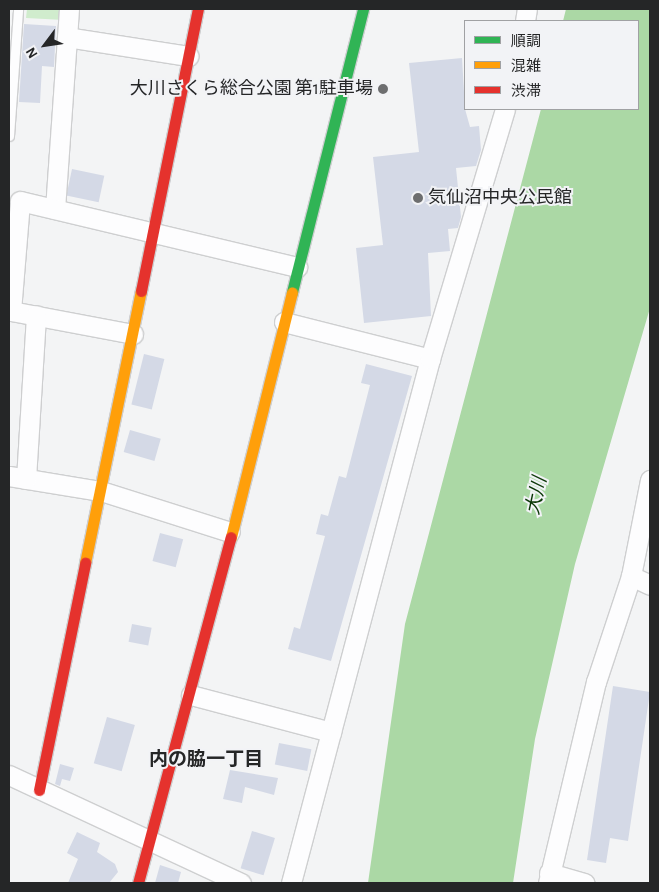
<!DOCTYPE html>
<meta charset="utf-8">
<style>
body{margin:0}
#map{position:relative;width:659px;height:892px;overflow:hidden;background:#f3f4f5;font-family:"Alegreya Sans","Noto Sans JP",sans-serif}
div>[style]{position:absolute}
.green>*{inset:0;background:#d0eccd}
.water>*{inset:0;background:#abd8a5}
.building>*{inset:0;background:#d4d9e6;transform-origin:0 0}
.roads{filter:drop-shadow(1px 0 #cecfd0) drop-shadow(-1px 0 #cecfd0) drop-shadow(0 1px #cecfd0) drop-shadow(0 -1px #cecfd0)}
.lane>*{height:9px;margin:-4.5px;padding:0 4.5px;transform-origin:4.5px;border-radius:4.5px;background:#fdfdfe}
.street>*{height:19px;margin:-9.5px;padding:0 9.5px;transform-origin:9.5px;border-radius:9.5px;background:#fdfdfe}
.fast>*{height:11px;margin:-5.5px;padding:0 5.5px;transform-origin:5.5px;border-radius:5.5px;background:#30b455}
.slow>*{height:11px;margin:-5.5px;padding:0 5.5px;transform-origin:5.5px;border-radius:5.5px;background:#ff9f0a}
.jam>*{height:11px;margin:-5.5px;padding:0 5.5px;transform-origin:5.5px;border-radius:5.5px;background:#e5322d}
.dots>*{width:14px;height:14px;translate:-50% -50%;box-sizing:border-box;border:2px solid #f2f3f6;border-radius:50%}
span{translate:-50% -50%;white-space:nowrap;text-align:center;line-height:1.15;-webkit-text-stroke:4px #f2f3f6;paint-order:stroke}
.poi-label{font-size:18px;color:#252627}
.right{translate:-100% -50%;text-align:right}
.left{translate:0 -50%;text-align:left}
.water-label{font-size:19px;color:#0b3706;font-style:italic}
.neighbourhood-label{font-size:19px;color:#252627;font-weight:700}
.frame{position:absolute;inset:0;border:10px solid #252627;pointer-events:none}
.legend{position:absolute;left:464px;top:20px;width:175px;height:90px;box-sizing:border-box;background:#f2f3f6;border:1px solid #a0a1a3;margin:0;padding:6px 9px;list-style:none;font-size:15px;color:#252627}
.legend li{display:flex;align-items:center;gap:10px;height:25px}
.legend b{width:25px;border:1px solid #a0a1a3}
.north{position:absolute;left:20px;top:20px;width:50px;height:50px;-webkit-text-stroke:4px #f2f3f6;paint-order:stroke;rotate:239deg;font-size:14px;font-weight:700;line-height:20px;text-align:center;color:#252627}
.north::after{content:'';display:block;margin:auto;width:18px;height:22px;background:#252627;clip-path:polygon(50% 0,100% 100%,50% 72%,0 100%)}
</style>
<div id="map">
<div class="green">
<i style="clip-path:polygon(27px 9px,65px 9px,64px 20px,26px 18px)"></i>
</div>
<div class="water">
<i style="clip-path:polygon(566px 9px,650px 9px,650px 308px,575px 564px,535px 739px,513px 883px,368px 883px,405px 624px,541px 109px,638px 109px,638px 21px,563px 21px)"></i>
</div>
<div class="building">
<i style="clip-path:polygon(24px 24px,56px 26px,54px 67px,42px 66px,40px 103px,19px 102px)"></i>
<i style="clip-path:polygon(462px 58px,465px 109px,470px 127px,479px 126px,481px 150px,476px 166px,456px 168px,461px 217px,458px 228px,448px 229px,450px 251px,428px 253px,431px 316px,364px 323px,356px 248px,383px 245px,373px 157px,419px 152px,409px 63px)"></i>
<i style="left:72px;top:169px;width:33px;height:27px;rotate:12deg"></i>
<i style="left:144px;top:354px;width:21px;height:52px;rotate:14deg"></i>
<i style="clip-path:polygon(366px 364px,412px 376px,331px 661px,288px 649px,294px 627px,300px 629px,325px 536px,316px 534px,321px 514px,328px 516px,339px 476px,346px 478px,370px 385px,361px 383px)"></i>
<i style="left:130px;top:430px;width:32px;height:23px;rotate:16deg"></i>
<i style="left:160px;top:533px;width:24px;height:29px;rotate:15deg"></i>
<i style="left:132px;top:624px;width:20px;height:18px;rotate:11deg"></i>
<i style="clip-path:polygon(613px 686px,650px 692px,628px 841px,610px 838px,606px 863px,587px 860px)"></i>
<i style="left:107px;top:717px;width:29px;height:48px;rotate:16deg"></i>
<i style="left:279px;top:743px;width:33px;height:22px;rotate:11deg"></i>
<i style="clip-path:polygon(60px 764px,74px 768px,70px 781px,62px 779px,60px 786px,55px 784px)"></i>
<i style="clip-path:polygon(230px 770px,278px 778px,274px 795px,245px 787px,242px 803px,223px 799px)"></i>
<i style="left:252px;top:831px;width:24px;height:39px;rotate:17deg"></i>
<i style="clip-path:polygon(77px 832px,100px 843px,97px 852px,115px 864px,118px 872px,109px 883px,68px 883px,78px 859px,67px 853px)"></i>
<i style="clip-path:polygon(160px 865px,181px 872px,178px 883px,155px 883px)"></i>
</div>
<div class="roads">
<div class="lane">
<i style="left:9px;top:136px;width:127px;rotate:-85.9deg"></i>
</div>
<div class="street">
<i style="left:525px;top:21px;width:12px;rotate:-81deg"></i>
<i style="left:67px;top:37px;width:123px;rotate:8.9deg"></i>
<i style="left:55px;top:209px;width:200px;rotate:-86deg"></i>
<i style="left:284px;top:322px;width:151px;rotate:14.2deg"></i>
<i style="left:430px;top:359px;width:542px;rotate:104.86deg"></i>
<i style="left:133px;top:334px;width:124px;rotate:-169.3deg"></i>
<i style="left:11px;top:311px;width:110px;rotate:-85.3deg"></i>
<i style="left:20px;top:201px;width:285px;rotate:13.4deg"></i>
<i style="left:430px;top:359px;width:261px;rotate:-73.3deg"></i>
<i style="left:9px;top:476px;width:93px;rotate:9.3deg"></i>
<i style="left:101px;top:491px;width:135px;rotate:17.6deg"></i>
<i style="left:26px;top:479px;width:164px;rotate:-86.5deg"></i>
<i style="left:631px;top:576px;width:21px;rotate:25deg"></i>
<i style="left:191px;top:695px;width:145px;rotate:14.8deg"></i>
<i style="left:9px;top:775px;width:256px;rotate:25deg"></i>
<i style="left:549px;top:873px;width:37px;rotate:16deg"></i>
<i style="left:548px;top:883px;width:207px;rotate:-76.6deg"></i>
<i style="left:596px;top:682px;width:112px;rotate:-71.7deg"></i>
<i style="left:631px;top:576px;width:98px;rotate:-78.8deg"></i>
</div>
<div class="fast">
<i style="left:292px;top:292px;width:292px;rotate:-75.9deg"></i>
</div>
<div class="slow">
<i style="left:231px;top:537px;width:252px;rotate:-76deg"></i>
<i style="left:85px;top:563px;width:278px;rotate:-78.4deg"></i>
</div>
<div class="jam">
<i style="left:141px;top:291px;width:288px;rotate:-78.6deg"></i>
<i style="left:39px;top:790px;width:232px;rotate:-78.5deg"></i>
<i style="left:138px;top:883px;width:358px;rotate:-75deg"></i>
</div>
</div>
<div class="dots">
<i style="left:383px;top:89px;background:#6d6e6f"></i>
<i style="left:418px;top:198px;background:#6d6e6f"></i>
</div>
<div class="poi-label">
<span class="right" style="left:373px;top:89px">大川さくら総合公園 第1駐車場</span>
<span class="left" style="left:428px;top:198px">気仙沼中央公民館</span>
</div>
<div class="water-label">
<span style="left:537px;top:496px;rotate:-78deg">大川</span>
</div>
<div class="neighbourhood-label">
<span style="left:206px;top:760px">内の脇一丁目</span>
</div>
<div class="frame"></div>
<ul class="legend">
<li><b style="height:6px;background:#30b455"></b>順調</li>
<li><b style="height:6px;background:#ff9f0a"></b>混雑</li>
<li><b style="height:6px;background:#e5322d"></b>渋滞</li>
</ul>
<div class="north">N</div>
</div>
